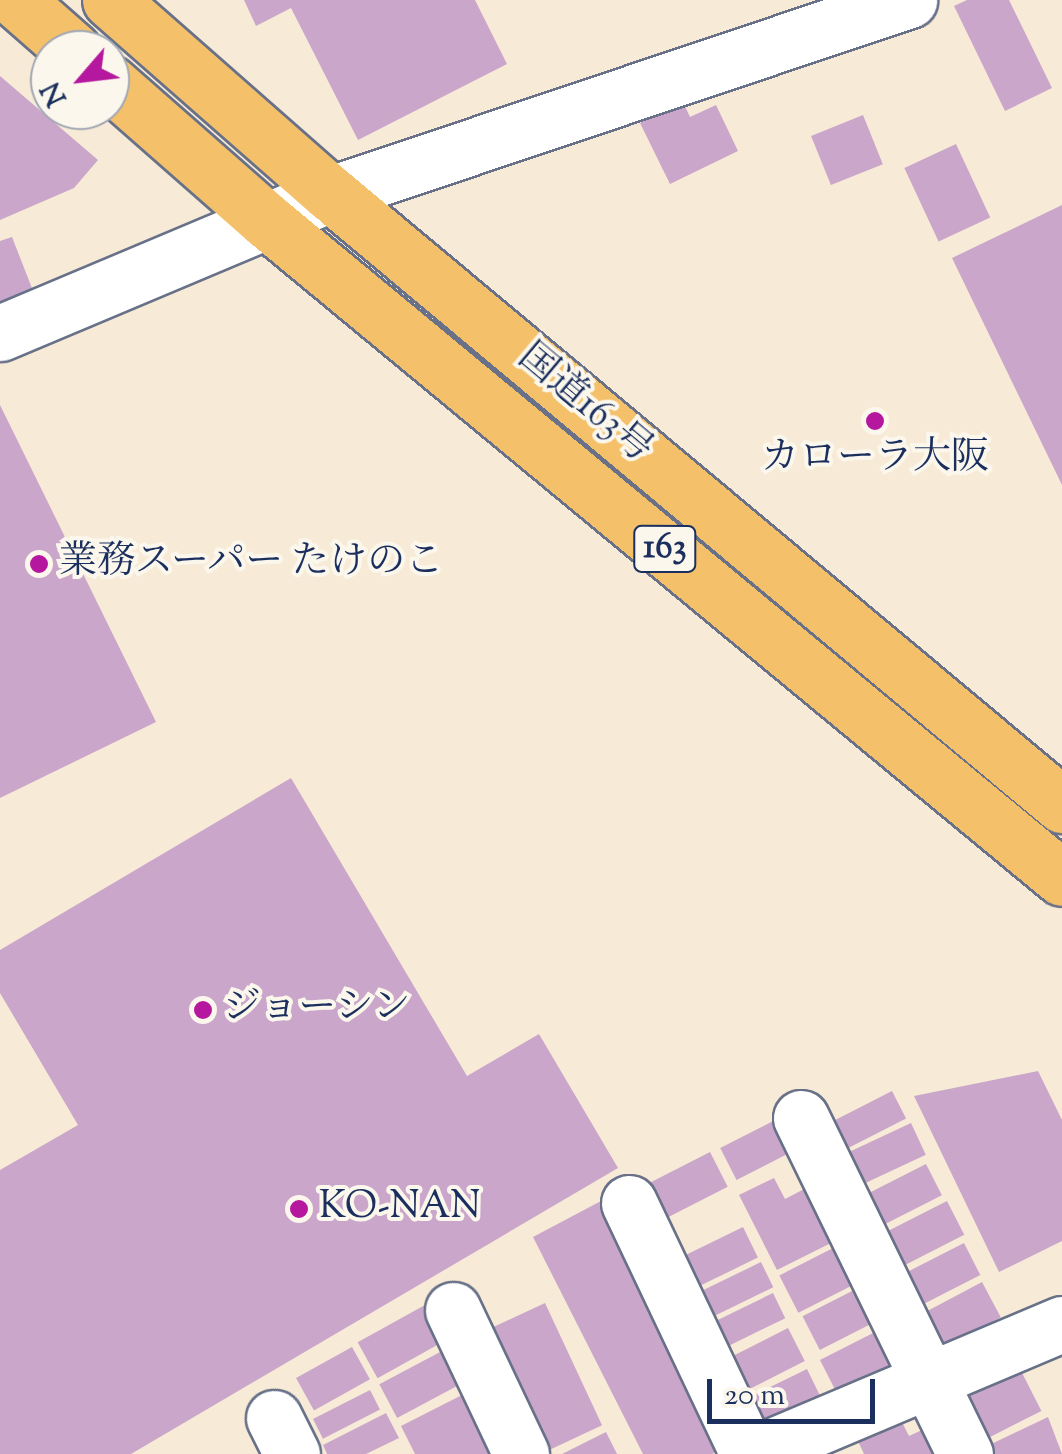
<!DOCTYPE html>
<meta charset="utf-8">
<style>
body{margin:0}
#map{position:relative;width:1062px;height:1454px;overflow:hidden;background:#f7ebd7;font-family:"Sorts Mill Goudy","Noto Serif JP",serif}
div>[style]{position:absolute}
.building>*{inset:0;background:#caa6ca;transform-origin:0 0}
.roads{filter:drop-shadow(2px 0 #687188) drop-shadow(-2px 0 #687188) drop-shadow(0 2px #687188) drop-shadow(0 -2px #687188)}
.minor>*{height:55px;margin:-27.5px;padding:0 27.5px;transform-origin:27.5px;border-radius:27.5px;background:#fff}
.highway>*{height:55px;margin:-27.5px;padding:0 27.5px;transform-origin:27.5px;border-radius:27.5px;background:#f4c16a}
.dots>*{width:28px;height:28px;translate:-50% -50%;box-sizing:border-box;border:5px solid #fbf7ec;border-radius:50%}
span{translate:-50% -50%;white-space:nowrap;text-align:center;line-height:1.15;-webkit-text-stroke:8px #fbf7ec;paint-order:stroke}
.shield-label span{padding:2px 8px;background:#fbf7ec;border:2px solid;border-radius:8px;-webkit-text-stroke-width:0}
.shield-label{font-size:35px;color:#1b2f5e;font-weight:700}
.street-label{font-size:38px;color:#1b2f5e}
.poi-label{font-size:38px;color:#1b2f5e}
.left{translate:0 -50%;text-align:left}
.north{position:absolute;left:30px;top:30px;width:100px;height:100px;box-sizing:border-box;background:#fbf7ec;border:2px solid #a1a7b3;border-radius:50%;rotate:242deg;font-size:28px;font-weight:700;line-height:40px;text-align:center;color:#1b2f5e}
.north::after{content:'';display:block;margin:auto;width:35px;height:45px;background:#b5179e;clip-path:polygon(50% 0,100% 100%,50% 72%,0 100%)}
.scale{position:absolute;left:707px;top:1379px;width:168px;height:45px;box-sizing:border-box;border:5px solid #1b2f5e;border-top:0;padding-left:12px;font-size:30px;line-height:35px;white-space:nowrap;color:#1b2f5e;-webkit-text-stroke:8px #fbf7ec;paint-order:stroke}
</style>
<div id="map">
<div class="building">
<i style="clip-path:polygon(244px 0,475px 0,507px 64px,358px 140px,291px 8px,256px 26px)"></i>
<i style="clip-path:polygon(967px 0,1009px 0,1052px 88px,1005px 111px,954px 6px)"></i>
<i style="clip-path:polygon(0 76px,98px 160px,74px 188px,0 220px)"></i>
<i style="clip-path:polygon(683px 102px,690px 117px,716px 105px,738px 151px,670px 184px,640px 123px)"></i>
<i style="left:863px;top:115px;width:53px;height:56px;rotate:68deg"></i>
<i style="left:956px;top:144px;width:81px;height:57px;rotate:65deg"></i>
<i style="clip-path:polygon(1062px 205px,1062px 485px,952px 258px)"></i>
<i style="clip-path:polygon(12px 237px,37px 301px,0 315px,0 241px)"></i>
<i style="clip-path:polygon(0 405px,156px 722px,0 798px)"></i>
<i style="clip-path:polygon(291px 778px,467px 1076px,539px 1034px,618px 1168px,131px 1454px,0 1454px,0 1170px,78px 1125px,0 993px,0 950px)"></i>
<i style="clip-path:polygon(1038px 1071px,1062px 1120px,1062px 1241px,999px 1272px,914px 1096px)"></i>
<i style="left:892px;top:1091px;width:31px;height:67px;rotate:63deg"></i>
<i style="left:779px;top:1118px;width:36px;height:66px;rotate:63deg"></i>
<i style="left:911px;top:1123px;width:35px;height:69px;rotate:65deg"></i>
<i style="left:710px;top:1152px;width:39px;height:67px;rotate:63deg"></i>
<i style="left:926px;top:1164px;width:35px;height:63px;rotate:63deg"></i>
<i style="clip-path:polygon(774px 1178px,785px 1199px,808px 1187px,835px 1241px,777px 1270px,739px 1195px)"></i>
<i style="clip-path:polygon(601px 1201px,726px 1447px,712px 1454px,643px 1454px,533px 1237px)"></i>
<i style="left:947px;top:1201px;width:38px;height:68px;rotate:63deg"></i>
<i style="left:743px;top:1227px;width:34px;height:73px;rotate:64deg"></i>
<i style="left:964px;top:1243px;width:36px;height:67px;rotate:63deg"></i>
<i style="left:839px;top:1245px;width:42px;height:67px;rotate:63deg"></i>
<i style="left:761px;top:1262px;width:28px;height:76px;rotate:64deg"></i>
<i style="left:982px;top:1282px;width:40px;height:64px;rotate:62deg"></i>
<i style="left:856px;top:1289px;width:38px;height:60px;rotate:63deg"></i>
<i style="left:773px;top:1293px;width:28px;height:73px;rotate:64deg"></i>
<i style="left:545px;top:1303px;width:135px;height:60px;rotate:65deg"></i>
<i style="left:425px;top:1305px;width:41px;height:77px;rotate:61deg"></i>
<i style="left:788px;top:1328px;width:37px;height:68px;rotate:63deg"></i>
<i style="left:877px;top:1331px;width:37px;height:64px;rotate:63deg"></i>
<i style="left:352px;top:1347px;width:37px;height:64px;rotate:61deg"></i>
<i style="left:442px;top:1351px;width:38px;height:71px;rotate:62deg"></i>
<i style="left:1016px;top:1361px;width:56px;height:63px;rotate:63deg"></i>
<i style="left:807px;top:1369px;width:37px;height:70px;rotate:64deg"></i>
<i style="left:370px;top:1390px;width:22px;height:64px;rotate:63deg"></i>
<i style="clip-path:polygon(462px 1395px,491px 1454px,415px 1454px,401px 1426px)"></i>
<i style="clip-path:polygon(386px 1413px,399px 1438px,366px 1454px,327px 1454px,323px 1445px)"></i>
<i style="clip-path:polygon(1048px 1417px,1062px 1454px,991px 1454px,987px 1446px)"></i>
<i style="clip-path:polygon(900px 1418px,909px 1436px,922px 1430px,934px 1454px,864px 1454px,857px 1439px)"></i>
<i style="clip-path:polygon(606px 1432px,617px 1454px,562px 1454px)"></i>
</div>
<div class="roads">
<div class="minor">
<i style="left:0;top:333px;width:359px;rotate:-22.8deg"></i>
<i style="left:331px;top:194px;width:610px;rotate:-18.55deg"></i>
<i style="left:801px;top:1118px;width:374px;rotate:64deg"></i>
<i style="left:629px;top:1203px;width:278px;rotate:64.6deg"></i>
<i style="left:453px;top:1310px;width:159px;rotate:64.7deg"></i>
<i style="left:274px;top:1418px;width:40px;rotate:63.4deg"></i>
<i style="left:754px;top:1454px;width:334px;rotate:-22.9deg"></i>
</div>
<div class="highway">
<i style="left:16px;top:0;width:76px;rotate:41.3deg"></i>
<i style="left:110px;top:0;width:294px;rotate:41.3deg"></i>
<i style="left:331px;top:194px;width:953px;rotate:39.89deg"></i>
<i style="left:110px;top:83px;width:209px;rotate:41.3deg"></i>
<i style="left:267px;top:221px;width:1031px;rotate:39.57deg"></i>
</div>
</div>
<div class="dots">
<i style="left:875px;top:421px;background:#b5179e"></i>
<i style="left:39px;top:564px;background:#b5179e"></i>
<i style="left:203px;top:1010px;background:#b5179e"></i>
<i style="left:299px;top:1209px;background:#b5179e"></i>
</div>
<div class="shield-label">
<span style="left:665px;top:549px">163</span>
</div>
<div class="street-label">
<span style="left:584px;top:405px;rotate:40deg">国道163号</span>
</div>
<div class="poi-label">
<span style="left:875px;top:460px">カローラ大阪</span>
<span class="left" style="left:59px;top:564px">業務スーパー たけのこ</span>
<span class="left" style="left:223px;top:1010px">ジョーシン</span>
<span class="left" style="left:319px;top:1209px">KO-NAN</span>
</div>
<div class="north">N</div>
<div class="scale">20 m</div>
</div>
